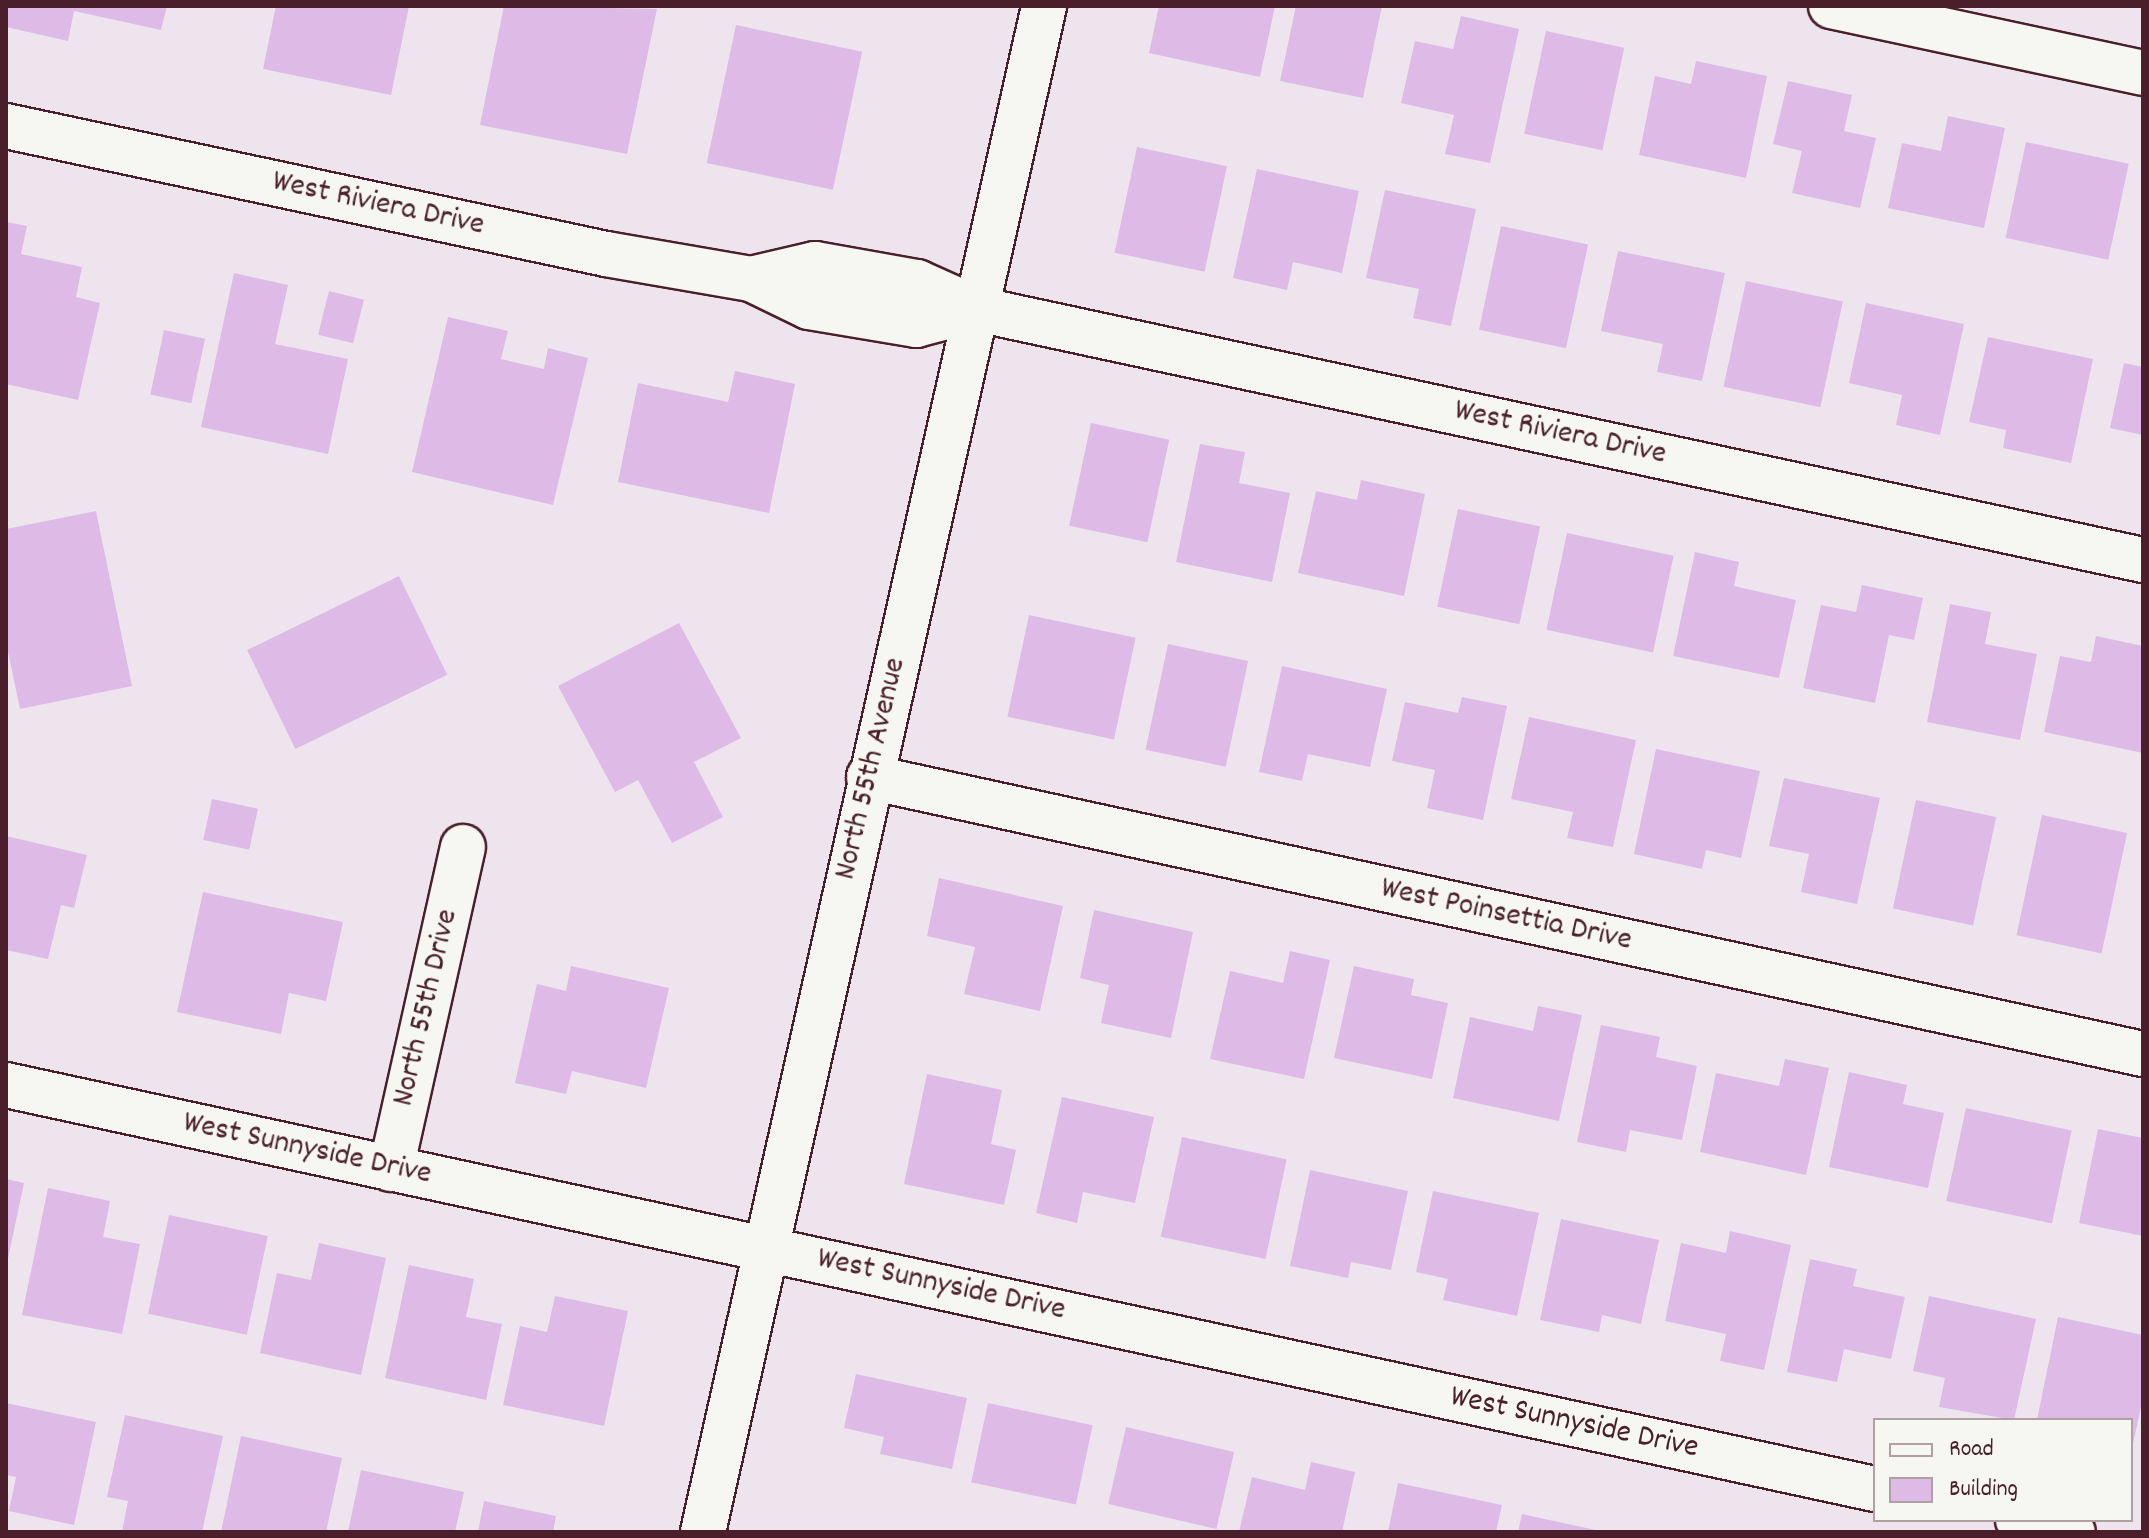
<!DOCTYPE html>
<style>
body{margin:0}
#map{position:relative;width:2149px;height:1538px;overflow:hidden;background:#eee4ee;font-family:Dekko,sans-serif}
div>[style]{position:absolute}
.building>*{inset:0;background:#ddbbe6;transform-origin:0 0}
.roads{filter:drop-shadow(2px 0 #4a1f2b) drop-shadow(-2px 0 #4a1f2b) drop-shadow(0 2px #4a1f2b) drop-shadow(0 -2px #4a1f2b)}
.minor>*{height:44px;margin:-22px;padding:0 22px;transform-origin:22px;border-radius:22px;background:#f6f6f2}
span{translate:-50% -50%;white-space:nowrap;text-align:center;line-height:1.15;-webkit-text-stroke:8px #f6f6f2;paint-order:stroke}
.street-label{font-size:32px;color:#4a1f2b}
.frame{position:absolute;inset:0;border:8px solid #4a1f2b;pointer-events:none}
.legend{position:absolute;left:1873px;top:1418px;width:260px;height:104px;box-sizing:border-box;background:#f6f6f2;border:2px solid #b1a0a2;margin:0;padding:10px 14px;list-style:none;font-size:24px;color:#4a1f2b}
.legend li{display:flex;align-items:center;gap:16px;height:40px}
.legend b{width:40px;border:2px solid #b1a0a2}
</style>
<div id="map">
<div class="building">
<i style="clip-path:polygon(8px 6px,167px 6px,161px 30px,74px 11px,68px 41px,6px 27px)"></i>
<i style="clip-path:polygon(276px 6px,409px 6px,391px 95px,263px 69px)"></i>
<i style="clip-path:polygon(504px 6px,657px 9px,627px 154px,480px 125px)"></i>
<i style="clip-path:polygon(1159px 6px,1275px 6px,1260px 77px,1149px 53px)"></i>
<i style="clip-path:polygon(1296px 6px,1382px 6px,1363px 98px,1280px 81px)"></i>
<i style="clip-path:polygon(1461px 16px,1519px 29px,1490px 163px,1445px 154px,1454px 115px,1401px 103px,1415px 41px,1453px 49px)"></i>
<i style="left:736px;top:25px;width:129px;height:141px;rotate:12deg"></i>
<i style="left:1546px;top:31px;width:80px;height:105px;rotate:12deg"></i>
<i style="clip-path:polygon(1696px 61px,1767px 76px,1746px 178px,1639px 155px,1655px 76px,1691px 84px)"></i>
<i style="clip-path:polygon(1788px 81px,1852px 95px,1844px 131px,1876px 138px,1860px 208px,1792px 193px,1802px 151px,1773px 144px)"></i>
<i style="clip-path:polygon(1948px 116px,2005px 128px,1984px 228px,1888px 208px,1902px 143px,1941px 151px)"></i>
<i style="left:2026px;top:142px;width:105px;height:98px;rotate:12deg"></i>
<i style="left:1137px;top:147px;width:92px;height:108px;rotate:12deg"></i>
<i style="clip-path:polygon(1257px 169px,1359px 191px,1342px 273px,1293px 262px,1287px 290px,1233px 278px)"></i>
<i style="clip-path:polygon(1385px 190px,1476px 209px,1451px 326px,1413px 318px,1419px 289px,1366px 278px)"></i>
<i style="clip-path:polygon(6px 222px,27px 226px,21px 254px,82px 267px,76px 297px,100px 303px,78px 400px,6px 384px)"></i>
<i style="left:1501px;top:226px;width:89px;height:106px;rotate:12deg"></i>
<i style="clip-path:polygon(1618px 251px,1725px 273px,1702px 381px,1657px 372px,1663px 344px,1601px 331px)"></i>
<i style="clip-path:polygon(234px 273px,288px 285px,275px 344px,348px 359px,328px 454px,201px 427px)"></i>
<i style="left:1746px;top:281px;width:99px;height:108px;rotate:12deg"></i>
<i style="left:329px;top:291px;width:36px;height:45px;rotate:14deg"></i>
<i style="clip-path:polygon(1866px 303px,1964px 324px,1940px 435px,1896px 425px,1902px 395px,1849px 383px)"></i>
<i style="clip-path:polygon(448px 317px,508px 331px,501px 359px,544px 369px,548px 348px,588px 358px,553px 505px,412px 472px)"></i>
<i style="left:164px;top:330px;width:42px;height:66px;rotate:12deg"></i>
<i style="clip-path:polygon(1988px 337px,2093px 359px,2071px 463px,2003px 448px,2006px 430px,1969px 422px)"></i>
<i style="clip-path:polygon(2124px 363px,2143px 367px,2143px 435px,2110px 428px)"></i>
<i style="clip-path:polygon(735px 371px,795px 384px,769px 513px,618px 482px,638px 383px,728px 402px)"></i>
<i style="left:1091px;top:423px;width:80px;height:105px;rotate:12deg"></i>
<i style="clip-path:polygon(1200px 444px,1245px 452px,1239px 483px,1290px 493px,1272px 582px,1176px 562px)"></i>
<i style="clip-path:polygon(1361px 480px,1425px 494px,1404px 596px,1298px 573px,1316px 491px,1357px 500px)"></i>
<i style="left:1458px;top:509px;width:84px;height:100px;rotate:12deg"></i>
<i style="clip-path:polygon(96px 511px,132px 686px,20px 709px,6px 642px,6px 529px)"></i>
<i style="left:1567px;top:533px;width:109px;height:99px;rotate:12deg"></i>
<i style="clip-path:polygon(1695px 552px,1739px 562px,1734px 586px,1796px 600px,1779px 678px,1673px 656px)"></i>
<i style="left:399px;top:576px;width:110px;height:169px;rotate:64deg"></i>
<i style="clip-path:polygon(1862px 585px,1923px 598px,1914px 640px,1889px 635px,1875px 703px,1803px 688px,1821px 605px,1856px 612px)"></i>
<i style="clip-path:polygon(1950px 604px,1991px 612px,1985px 644px,2037px 654px,2020px 740px,1927px 722px)"></i>
<i style="left:1029px;top:615px;width:109px;height:104px;rotate:12deg"></i>
<i style="clip-path:polygon(679px 623px,741px 738px,694px 762px,723px 817px,672px 843px,638px 780px,615px 792px,558px 686px)"></i>
<i style="clip-path:polygon(2096px 636px,2143px 646px,2143px 753px,2044px 732px,2060px 656px,2091px 662px)"></i>
<i style="left:1168px;top:644px;width:82px;height:108px;rotate:12deg"></i>
<i style="clip-path:polygon(1282px 666px,1387px 689px,1370px 767px,1308px 754px,1302px 781px,1259px 772px)"></i>
<i style="clip-path:polygon(1462px 697px,1507px 706px,1483px 820px,1427px 808px,1435px 770px,1392px 761px,1405px 702px,1458px 713px)"></i>
<i style="clip-path:polygon(1529px 717px,1636px 740px,1613px 847px,1567px 838px,1573px 812px,1511px 799px)"></i>
<i style="clip-path:polygon(1656px 749px,1760px 771px,1741px 858px,1706px 850px,1702px 869px,1634px 854px)"></i>
<i style="clip-path:polygon(1784px 778px,1880px 798px,1857px 904px,1801px 892px,1809px 854px,1769px 846px)"></i>
<i style="left:212px;top:799px;width:47px;height:42px;rotate:12deg"></i>
<i style="left:1916px;top:800px;width:82px;height:111px;rotate:12deg"></i>
<i style="left:2042px;top:815px;width:87px;height:123px;rotate:12deg"></i>
<i style="clip-path:polygon(6px 836px,87px 855px,74px 908px,61px 905px,48px 959px,6px 950px)"></i>
<i style="clip-path:polygon(939px 878px,1063px 906px,1040px 1011px,964px 994px,975px 947px,927px 936px)"></i>
<i style="clip-path:polygon(203px 892px,343px 922px,326px 1001px,289px 993px,281px 1034px,177px 1012px)"></i>
<i style="clip-path:polygon(1094px 910px,1193px 932px,1171px 1038px,1101px 1023px,1109px 985px,1080px 978px)"></i>
<i style="clip-path:polygon(1290px 951px,1330px 960px,1304px 1079px,1210px 1059px,1230px 971px,1283px 983px)"></i>
<i style="clip-path:polygon(571px 966px,669px 988px,646px 1088px,572px 1071px,566px 1094px,515px 1083px,537px 984px,566px 991px)"></i>
<i style="clip-path:polygon(1354px 966px,1414px 979px,1411px 995px,1448px 1003px,1432px 1079px,1334px 1058px)"></i>
<i style="clip-path:polygon(1538px 1006px,1582px 1015px,1559px 1121px,1453px 1098px,1470px 1017px,1533px 1031px)"></i>
<i style="clip-path:polygon(1601px 1025px,1660px 1037px,1656px 1057px,1697px 1066px,1682px 1140px,1630px 1130px,1626px 1152px,1577px 1142px)"></i>
<i style="clip-path:polygon(1785px 1059px,1829px 1068px,1806px 1175px,1700px 1152px,1716px 1073px,1779px 1086px)"></i>
<i style="clip-path:polygon(1849px 1072px,1907px 1085px,1903px 1104px,1944px 1113px,1928px 1188px,1829px 1167px)"></i>
<i style="clip-path:polygon(927px 1074px,1002px 1090px,991px 1144px,1016px 1150px,1004px 1205px,904px 1184px)"></i>
<i style="clip-path:polygon(1062px 1097px,1154px 1117px,1135px 1203px,1083px 1192px,1077px 1223px,1036px 1213px)"></i>
<i style="left:1966px;top:1108px;width:108px;height:95px;rotate:12deg"></i>
<i style="clip-path:polygon(2098px 1129px,2143px 1138px,2143px 1236px,2079px 1223px)"></i>
<i style="left:1182px;top:1137px;width:107px;height:102px;rotate:12deg"></i>
<i style="clip-path:polygon(1310px 1170px,1408px 1191px,1391px 1270px,1351px 1262px,1348px 1278px,1290px 1266px)"></i>
<i style="clip-path:polygon(6px 1179px,24px 1183px,7px 1263px,6px 1263px)"></i>
<i style="clip-path:polygon(48px 1188px,110px 1201px,103px 1237px,140px 1244px,122px 1334px,22px 1315px)"></i>
<i style="clip-path:polygon(1433px 1191px,1539px 1213px,1517px 1316px,1443px 1300px,1448px 1279px,1416px 1272px)"></i>
<i style="left:169px;top:1215px;width:101px;height:101px;rotate:12deg"></i>
<i style="clip-path:polygon(1561px 1219px,1659px 1240px,1641px 1324px,1602px 1315px,1599px 1332px,1540px 1320px)"></i>
<i style="clip-path:polygon(1730px 1231px,1791px 1245px,1764px 1370px,1720px 1361px,1726px 1334px,1665px 1321px,1681px 1243px,1726px 1253px)"></i>
<i style="clip-path:polygon(319px 1243px,386px 1258px,361px 1375px,260px 1353px,277px 1273px,311px 1280px)"></i>
<i style="clip-path:polygon(1810px 1259px,1857px 1269px,1853px 1286px,1905px 1297px,1891px 1359px,1844px 1349px,1837px 1382px,1787px 1372px)"></i>
<i style="clip-path:polygon(409px 1265px,474px 1279px,466px 1317px,502px 1324px,486px 1400px,385px 1378px)"></i>
<i style="clip-path:polygon(555px 1296px,628px 1311px,604px 1426px,503px 1405px,520px 1326px,547px 1332px)"></i>
<i style="clip-path:polygon(1929px 1296px,2036px 1319px,2014px 1420px,1939px 1407px,1945px 1378px,1913px 1371px)"></i>
<i style="clip-path:polygon(2058px 1317px,2143px 1335px,2143px 1398px,2132px 1448px,2131px 1420px,2037px 1420px)"></i>
<i style="clip-path:polygon(856px 1374px,967px 1398px,952px 1469px,880px 1454px,884px 1437px,844px 1428px)"></i>
<i style="clip-path:polygon(6px 1403px,96px 1422px,74px 1525px,9px 1511px,16px 1477px,6px 1475px)"></i>
<i style="left:988px;top:1403px;width:107px;height:81px;rotate:12deg"></i>
<i style="clip-path:polygon(125px 1415px,223px 1436px,202px 1532px,122px 1532px,128px 1501px,107px 1497px)"></i>
<i style="left:1126px;top:1427px;width:111px;height:79px;rotate:13deg"></i>
<i style="clip-path:polygon(241px 1436px,342px 1458px,326px 1532px,221px 1532px)"></i>
<i style="clip-path:polygon(1311px 1462px,1355px 1472px,1342px 1532px,1239px 1532px,1252px 1477px,1305px 1490px)"></i>
<i style="clip-path:polygon(361px 1470px,464px 1492px,455px 1532px,348px 1532px)"></i>
<i style="clip-path:polygon(1398px 1483px,1502px 1505px,1496px 1532px,1388px 1532px)"></i>
<i style="clip-path:polygon(484px 1501px,556px 1516px,553px 1532px,478px 1532px)"></i>
<i style="clip-path:polygon(1522px 1514px,1600px 1531px,1600px 1532px,1518px 1532px)"></i>
</div>
<div class="roads">
<div class="minor">
<i style="left:1831px;top:6px;width:319px;rotate:12.1deg"></i>
<i style="left:6px;top:126px;width:614px;rotate:12.04deg"></i>
<i style="left:606px;top:254px;width:147px;rotate:9.8deg"></i>
<i style="left:751px;top:279px;width:64px;rotate:25.8deg"></i>
<i style="left:809px;top:307px;width:109px;rotate:9.5deg"></i>
<i style="left:916px;top:325px;width:63px;rotate:-14.7deg"></i>
<i style="left:751px;top:279px;width:66px;rotate:-13.2deg"></i>
<i style="left:815px;top:264px;width:104px;rotate:10deg"></i>
<i style="left:917px;top:282px;width:66px;rotate:24.2deg"></i>
<i style="left:977px;top:309px;width:1193px;rotate:12.15deg"></i>
<i style="left:869px;top:777px;width:1304px;rotate:12.27deg"></i>
<i style="left:6px;top:1085px;width:1912px;rotate:12.2deg"></i>
<i style="left:391px;top:1169px;width:330px;rotate:-77.4deg"></i>
<i style="left:2018px;top:1520px;width:56px;rotate:12.3deg"></i>
<i style="left:703px;top:1532px;width:1564px;rotate:-77.4deg"></i>
</div>
</div>
<div class="street-label">
<span style="left:378px;top:205px;rotate:12deg">West Riviera Drive</span>
<span style="left:1560px;top:434px;rotate:12deg">West Riviera Drive</span>
<span style="left:872px;top:769px;rotate:-77deg">North 55th Avenue</span>
<span style="left:1506px;top:916px;rotate:12deg">West Poinsettia Drive</span>
<span style="left:427px;top:1008px;rotate:-77deg">North 55th Drive</span>
<span style="left:307px;top:1150px;rotate:12deg">West Sunnyside Drive</span>
<span style="left:941px;top:1286px;rotate:12deg">West Sunnyside Drive</span>
<span style="left:1574px;top:1424px;rotate:12deg">West Sunnyside Drive</span>
</div>
<div class="frame"></div>
<ul class="legend">
<li><b style="height:10px;background:#f6f6f2"></b>Road</li>
<li><b style="height:22px;background:#ddbbe6"></b>Building</li>
</ul>
</div>
